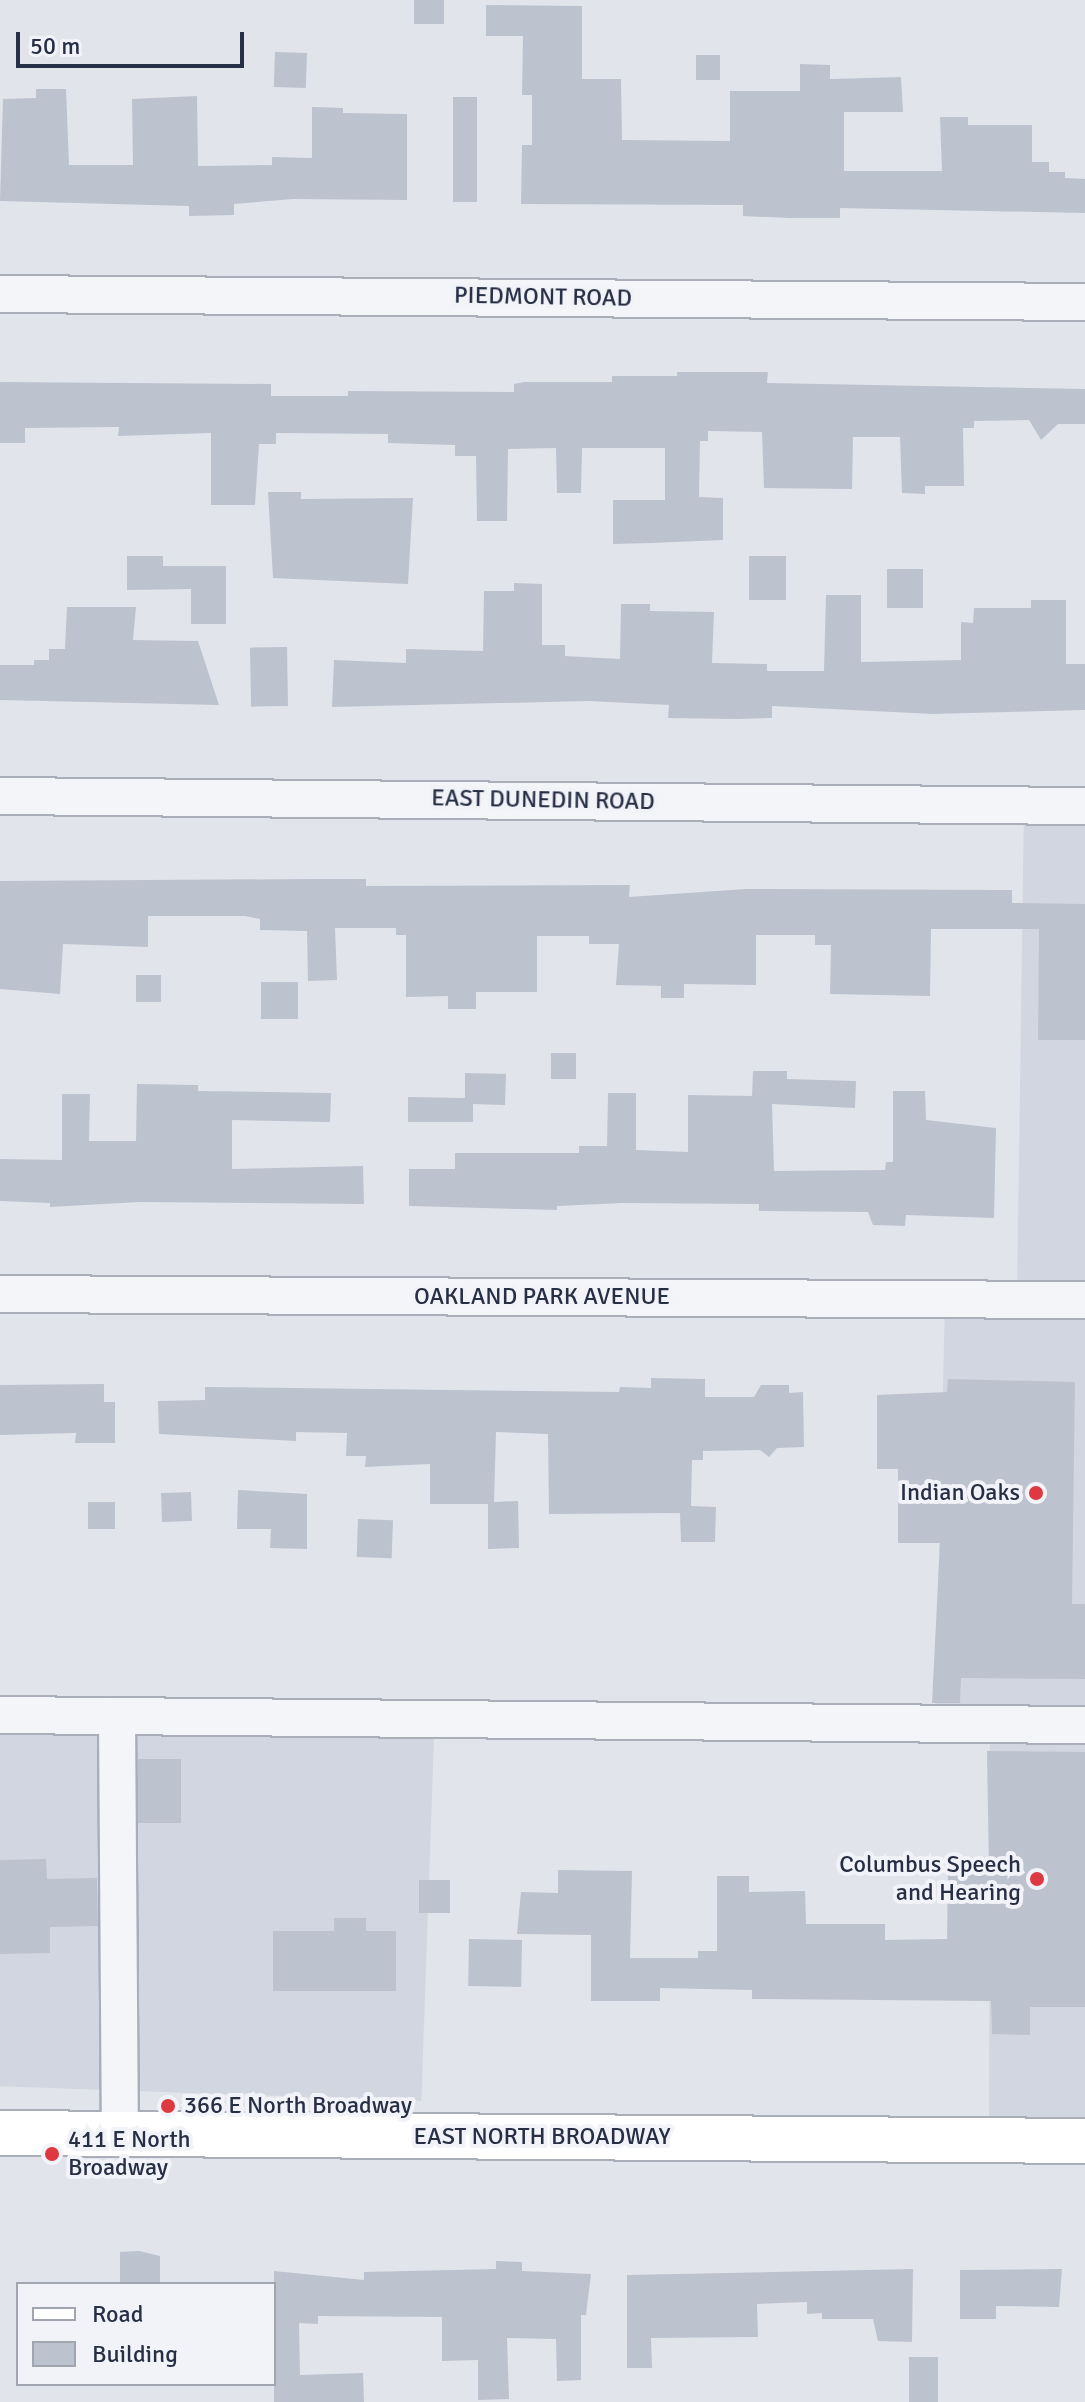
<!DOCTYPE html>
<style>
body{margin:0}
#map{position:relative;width:1085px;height:2402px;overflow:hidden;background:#e1e4eb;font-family:Signika,sans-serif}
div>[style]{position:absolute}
.built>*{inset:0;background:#d2d6e0;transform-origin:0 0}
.building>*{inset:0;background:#bdc2cf;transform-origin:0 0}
.roads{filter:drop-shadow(2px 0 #a9aeb9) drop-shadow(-2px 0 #a9aeb9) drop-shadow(0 2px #a9aeb9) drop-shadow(0 -2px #a9aeb9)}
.minor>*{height:36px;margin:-18px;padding:0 18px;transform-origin:18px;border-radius:18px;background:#f4f5f9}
.major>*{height:44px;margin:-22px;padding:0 22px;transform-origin:22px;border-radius:22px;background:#fff}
.dots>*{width:22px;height:22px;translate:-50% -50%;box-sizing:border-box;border:4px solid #f1f3f8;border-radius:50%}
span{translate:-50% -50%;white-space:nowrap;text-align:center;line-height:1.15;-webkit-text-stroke:8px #f1f3f8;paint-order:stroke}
.street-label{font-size:24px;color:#272f45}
.poi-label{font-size:24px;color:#272f45}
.right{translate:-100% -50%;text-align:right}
.left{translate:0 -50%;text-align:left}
.legend{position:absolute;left:16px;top:2282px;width:260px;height:104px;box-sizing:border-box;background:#f1f3f8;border:2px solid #a0a5b0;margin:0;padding:10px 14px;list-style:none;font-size:24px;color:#272f45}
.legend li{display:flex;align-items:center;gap:16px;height:40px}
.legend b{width:40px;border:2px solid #a0a5b0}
.scale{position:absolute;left:16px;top:32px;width:228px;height:36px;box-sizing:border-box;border:4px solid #272f45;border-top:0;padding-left:10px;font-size:24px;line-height:28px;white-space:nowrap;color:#272f45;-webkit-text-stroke:6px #f1f3f8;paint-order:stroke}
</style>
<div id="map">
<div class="built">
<i style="clip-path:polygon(1024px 805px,1085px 805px,1085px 2129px,989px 2127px,990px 1718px,935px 1716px,945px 1302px,1017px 1297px)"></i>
<i style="left:0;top:1702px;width:435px;height:384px;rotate:2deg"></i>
</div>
<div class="building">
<i style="left:414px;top:0;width:30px;height:24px"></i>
<i style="clip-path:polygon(486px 5px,582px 6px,582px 79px,621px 79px,622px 140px,730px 141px,730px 91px,800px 91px,800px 64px,830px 65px,830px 79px,901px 77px,903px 112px,844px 112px,844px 171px,942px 171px,940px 117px,968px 117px,968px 125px,1032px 125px,1032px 162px,1049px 162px,1049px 172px,1065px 172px,1065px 178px,1085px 179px,1085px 213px,840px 208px,840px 218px,789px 218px,743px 216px,743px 205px,521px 204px,522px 145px,532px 145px,532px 95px,522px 95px,523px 36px,486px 36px)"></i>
<i style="left:275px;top:52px;width:32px;height:35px;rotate:2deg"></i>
<i style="left:696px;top:55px;width:24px;height:25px"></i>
<i style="clip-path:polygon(36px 89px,66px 89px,69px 165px,133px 165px,132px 99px,197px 96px,198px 166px,272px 165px,272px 157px,312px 158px,312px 107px,343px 108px,343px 113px,407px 114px,407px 200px,293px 199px,234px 204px,234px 215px,189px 216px,189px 206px,0 201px,3px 99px,36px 98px)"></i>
<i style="left:453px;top:97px;width:24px;height:105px"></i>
<i style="clip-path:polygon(677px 372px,768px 372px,767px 383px,1085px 389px,1085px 424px,1058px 424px,1041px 440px,1029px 420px,974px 421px,974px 428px,963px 428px,964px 486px,925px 486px,925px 494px,902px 493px,900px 437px,853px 437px,852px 489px,764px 488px,762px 432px,708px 431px,708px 441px,700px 441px,699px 497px,723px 498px,723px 540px,651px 543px,613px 544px,613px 500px,665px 500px,665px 448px,582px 448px,581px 493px,557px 493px,556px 448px,508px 449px,507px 521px,477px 521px,476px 456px,455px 456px,455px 445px,388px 443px,388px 434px,276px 433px,276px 444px,259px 444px,255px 505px,211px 505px,211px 433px,118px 436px,119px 427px,25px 428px,25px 443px,0 443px,0 382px,271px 384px,271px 396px,348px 396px,348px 391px,514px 392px,514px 384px,524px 382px,612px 382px,612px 376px,677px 376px)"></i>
<i style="clip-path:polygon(268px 492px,301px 492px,301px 499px,413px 498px,408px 584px,273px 578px)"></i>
<i style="clip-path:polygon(127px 556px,163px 556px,163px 566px,226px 566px,226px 624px,191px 624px,191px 589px,127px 590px)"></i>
<i style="left:749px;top:556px;width:37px;height:44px"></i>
<i style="left:887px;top:569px;width:36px;height:39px"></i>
<i style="clip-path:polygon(514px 583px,542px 584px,542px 645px,565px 645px,565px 656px,620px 659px,621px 604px,650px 604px,650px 611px,714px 612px,712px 663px,767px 664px,767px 671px,824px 671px,826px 595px,861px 595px,861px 662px,961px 660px,961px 622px,973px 623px,974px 608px,1031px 608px,1031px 600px,1066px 600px,1066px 664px,1085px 664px,1085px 710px,933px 714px,772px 706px,772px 718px,736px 719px,668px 718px,669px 705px,588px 701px,332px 707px,334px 660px,406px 663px,406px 649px,483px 651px,484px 591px,514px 591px)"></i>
<i style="clip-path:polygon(67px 607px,136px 607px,133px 640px,198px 641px,219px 705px,0 700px,0 665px,34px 665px,34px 660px,49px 660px,49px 649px,65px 649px)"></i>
<i style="left:287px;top:647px;width:59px;height:37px;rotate:89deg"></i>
<i style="clip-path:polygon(314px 879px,366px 879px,366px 886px,630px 885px,629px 897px,746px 889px,1012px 890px,1012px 903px,1085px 904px,1085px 1040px,1038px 1040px,1039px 929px,931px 929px,930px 996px,830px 994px,831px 945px,815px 945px,815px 935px,756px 935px,756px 985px,684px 984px,684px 998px,661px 998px,661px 986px,616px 985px,619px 944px,589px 944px,589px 936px,537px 936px,537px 992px,476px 992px,476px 1009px,448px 1009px,448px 996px,406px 997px,406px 935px,396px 935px,396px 928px,335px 928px,337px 980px,308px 981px,307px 931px,260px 930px,260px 919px,245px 916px,148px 916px,148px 947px,63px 944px,60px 994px,0 989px,0 881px)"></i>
<i style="left:136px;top:975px;width:25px;height:27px"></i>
<i style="left:261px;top:982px;width:37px;height:37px"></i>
<i style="left:551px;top:1053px;width:25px;height:26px"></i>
<i style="clip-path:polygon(753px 1071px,787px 1071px,787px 1079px,856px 1081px,855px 1108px,772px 1104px,774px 1171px,885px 1170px,886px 1162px,893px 1162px,893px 1091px,925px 1091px,926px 1120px,996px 1128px,994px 1218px,906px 1215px,905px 1226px,873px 1225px,868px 1212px,759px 1211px,759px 1204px,622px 1203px,557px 1206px,557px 1210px,409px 1206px,409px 1169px,455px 1169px,455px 1153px,579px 1153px,579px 1146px,607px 1146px,608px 1093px,636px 1093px,636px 1150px,688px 1152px,688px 1095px,752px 1096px)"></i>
<i style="clip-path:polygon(465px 1073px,506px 1074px,505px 1105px,473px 1104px,473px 1122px,408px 1122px,408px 1097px,465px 1098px)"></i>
<i style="clip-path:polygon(137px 1084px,198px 1085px,198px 1091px,331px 1093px,330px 1122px,232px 1120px,232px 1169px,363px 1166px,364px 1204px,139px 1202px,50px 1207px,50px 1203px,0 1201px,0 1159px,62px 1160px,62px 1094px,90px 1094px,89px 1141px,136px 1141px)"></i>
<i style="clip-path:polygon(651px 1378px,705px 1379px,705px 1397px,754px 1397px,761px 1385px,789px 1385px,789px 1393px,803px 1392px,804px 1447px,777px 1448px,769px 1457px,760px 1450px,703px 1451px,703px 1460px,692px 1460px,691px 1506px,716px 1507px,715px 1542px,681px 1542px,680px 1513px,549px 1514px,548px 1434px,496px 1432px,494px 1502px,518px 1501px,519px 1548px,488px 1549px,488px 1504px,430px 1504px,430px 1464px,365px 1467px,366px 1456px,346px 1456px,347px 1433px,296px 1432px,296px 1441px,159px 1434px,158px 1401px,205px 1400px,205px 1387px,619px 1392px,620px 1387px,651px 1388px)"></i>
<i style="clip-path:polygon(948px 1379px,1075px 1382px,1072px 1604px,1085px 1604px,1085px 1679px,961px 1678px,960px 1703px,932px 1703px,940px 1543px,898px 1543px,898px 1469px,877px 1469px,877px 1395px,947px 1392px)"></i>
<i style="clip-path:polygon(104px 1384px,104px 1402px,115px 1402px,115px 1443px,75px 1443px,76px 1433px,0 1435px,0 1385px)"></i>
<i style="clip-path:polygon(238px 1490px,307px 1494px,307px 1549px,270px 1548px,271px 1529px,237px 1529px)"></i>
<i style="left:191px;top:1492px;width:29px;height:30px;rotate:88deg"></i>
<i style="left:88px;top:1502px;width:27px;height:27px"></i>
<i style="left:358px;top:1519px;width:35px;height:38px;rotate:2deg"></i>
<i style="clip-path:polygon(987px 1751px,1085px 1752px,1085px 2007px,1030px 2007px,1030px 2035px,992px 2034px,991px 2001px,752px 1999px,752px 1990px,660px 1988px,660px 2001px,591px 2001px,591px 1935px,517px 1934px,521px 1892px,558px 1893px,558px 1870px,632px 1871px,630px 1958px,698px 1958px,698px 1951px,717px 1951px,717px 1876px,749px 1876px,749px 1892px,805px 1891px,806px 1924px,885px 1924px,885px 1940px,947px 1939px,948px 1871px,989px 1871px)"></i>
<i style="left:138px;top:1759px;width:43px;height:64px"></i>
<i style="clip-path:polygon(46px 1859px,47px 1879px,97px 1878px,98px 1926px,50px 1927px,50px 1953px,0 1954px,0 1860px)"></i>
<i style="left:419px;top:1880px;width:31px;height:33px"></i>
<i style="clip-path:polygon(334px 1918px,366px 1918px,366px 1931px,396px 1931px,396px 1991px,273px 1991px,273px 1931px,334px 1931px)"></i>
<i style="left:469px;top:1939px;width:53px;height:47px;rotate:1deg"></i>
<i style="clip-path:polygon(139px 2251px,160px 2256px,160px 2284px,120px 2284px,120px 2252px)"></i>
<i style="clip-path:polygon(496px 2261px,522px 2262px,522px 2271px,591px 2274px,586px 2315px,581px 2315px,581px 2380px,557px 2381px,556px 2339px,507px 2338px,509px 2399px,478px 2400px,478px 2360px,442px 2361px,442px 2317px,318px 2316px,318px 2324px,299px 2323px,300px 2375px,363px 2373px,364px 2402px,274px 2402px,274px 2271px,364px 2280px,364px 2272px,496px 2269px)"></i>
<i style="clip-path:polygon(913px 2269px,912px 2342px,878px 2341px,873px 2319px,822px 2319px,822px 2313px,807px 2314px,807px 2302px,757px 2304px,758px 2337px,651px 2338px,652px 2368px,627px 2368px,627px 2275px)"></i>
<i style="clip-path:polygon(1062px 2269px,1059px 2307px,996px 2306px,996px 2319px,960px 2319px,960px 2270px)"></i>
<i style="left:909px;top:2357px;width:29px;height:45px"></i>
</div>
<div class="roads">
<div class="minor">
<i style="left:0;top:294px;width:1085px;rotate:0.42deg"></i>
<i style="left:0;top:796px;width:1085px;rotate:0.53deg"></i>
<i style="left:0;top:1294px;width:1085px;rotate:0.32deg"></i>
<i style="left:0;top:1715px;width:1085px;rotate:0.53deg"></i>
<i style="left:117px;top:1716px;width:418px;rotate:89.6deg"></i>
</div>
<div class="major">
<i style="left:0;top:2133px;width:1085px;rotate:0.42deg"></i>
</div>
</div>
<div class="dots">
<i style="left:1036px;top:1493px;background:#de3841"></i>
<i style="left:1037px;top:1879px;background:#de3841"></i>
<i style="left:168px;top:2106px;background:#de3841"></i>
<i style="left:52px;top:2154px;background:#de3841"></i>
</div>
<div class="street-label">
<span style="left:543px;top:297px;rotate:1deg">PIEDMONT ROAD</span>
<span style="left:543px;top:800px;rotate:1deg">EAST DUNEDIN ROAD</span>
<span style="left:542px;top:1297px">OAKLAND PARK AVENUE</span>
<span style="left:542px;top:2137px">EAST NORTH BROADWAY</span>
</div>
<div class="poi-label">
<span class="right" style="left:1020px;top:1493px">Indian Oaks</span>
<span class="right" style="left:1021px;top:1879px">Columbus Speech<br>and Hearing</span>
<span class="left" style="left:184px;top:2106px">366 E North Broadway</span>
<span class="left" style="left:68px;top:2154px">411 E North<br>Broadway</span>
</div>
<ul class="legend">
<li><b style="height:10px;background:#fff"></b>Road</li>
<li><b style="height:22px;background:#bdc2cf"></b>Building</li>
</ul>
<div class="scale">50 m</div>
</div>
